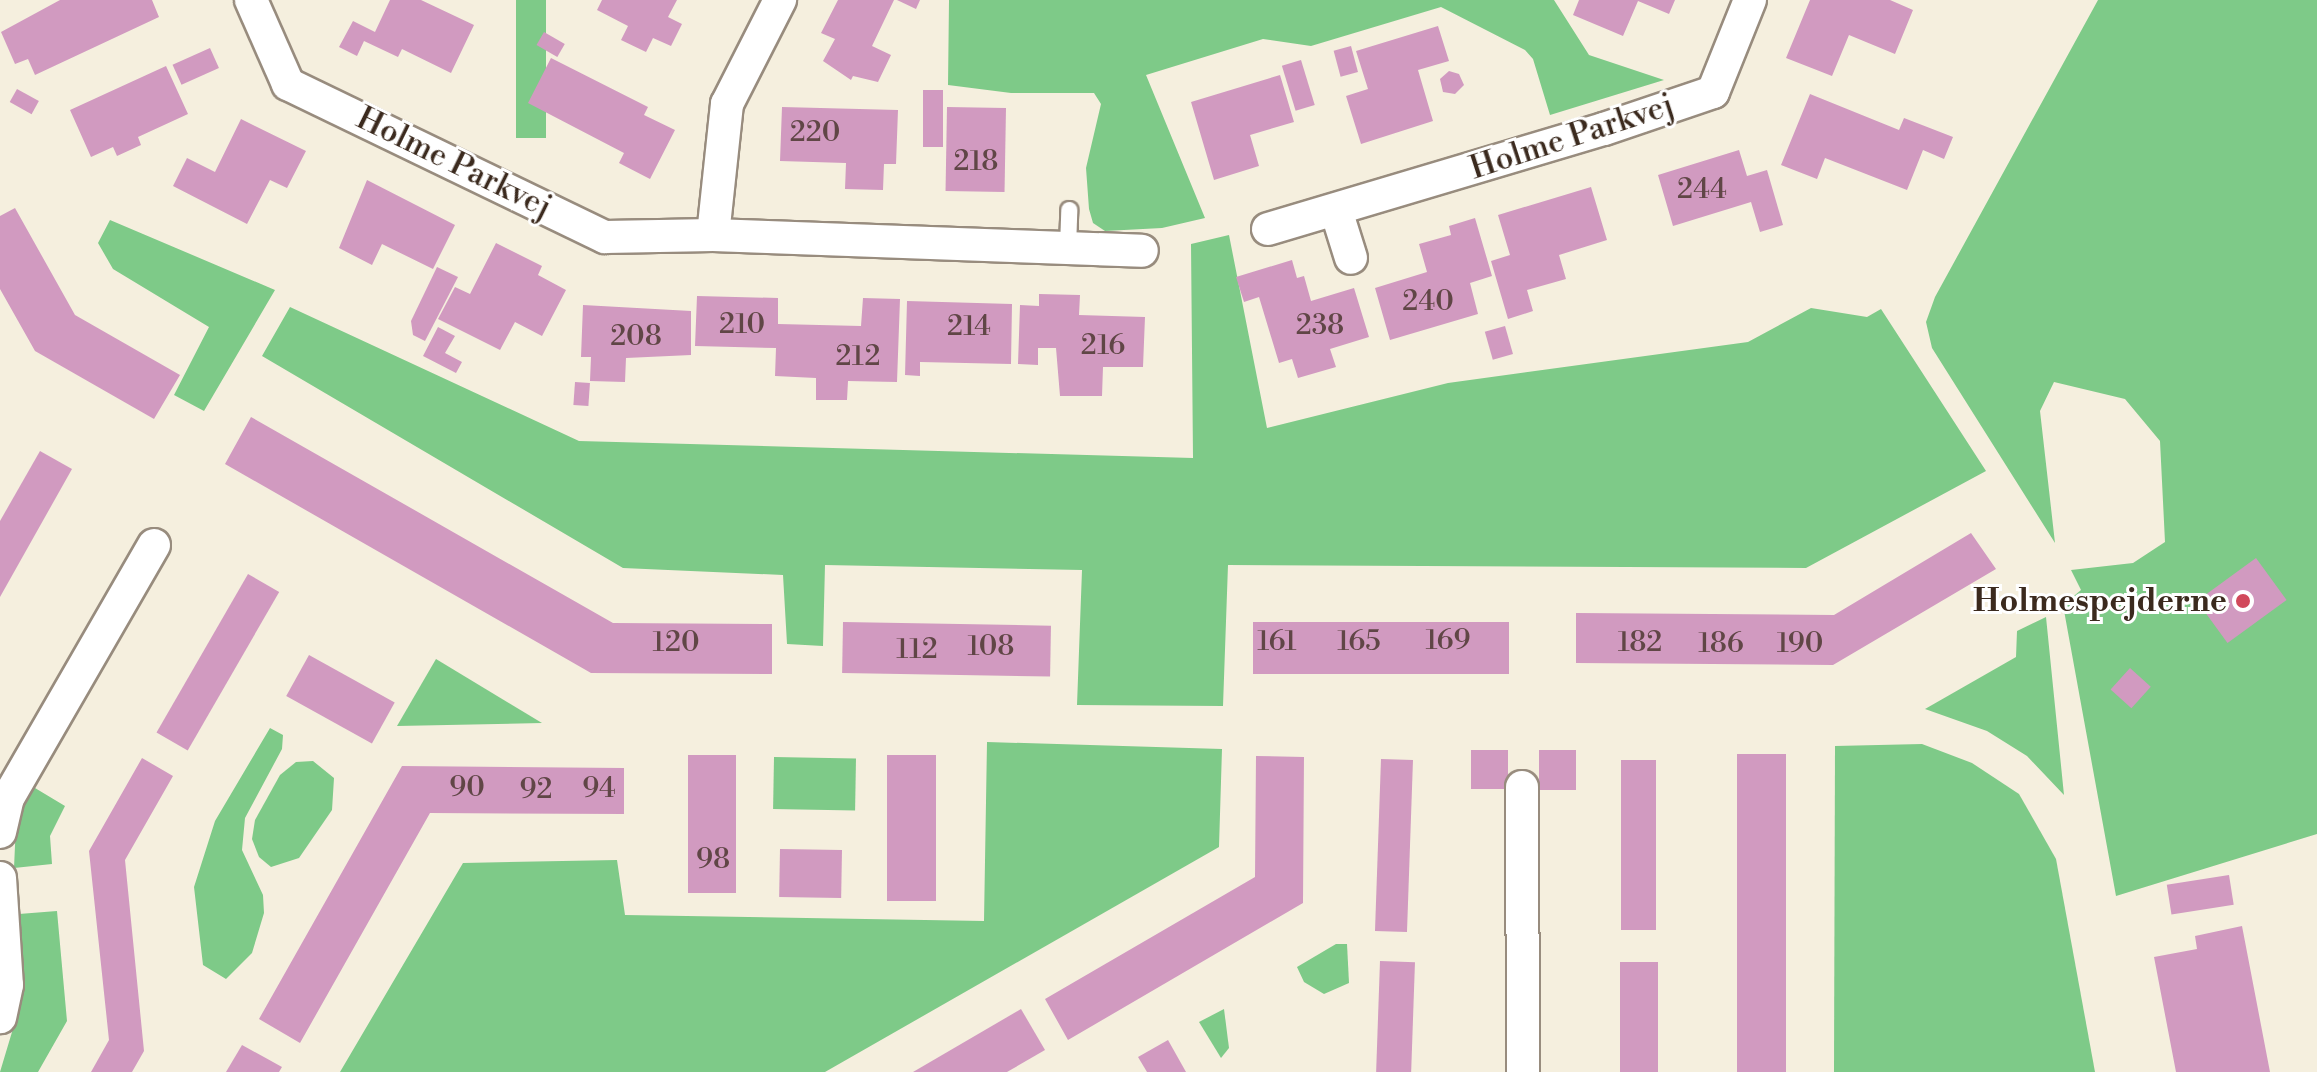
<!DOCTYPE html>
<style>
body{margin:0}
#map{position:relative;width:2317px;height:1072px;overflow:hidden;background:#f5efde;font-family:"Libre Bodoni",serif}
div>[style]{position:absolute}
.green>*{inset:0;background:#7eca88;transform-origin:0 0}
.building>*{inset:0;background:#d19ac0;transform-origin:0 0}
.roads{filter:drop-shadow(2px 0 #988c7e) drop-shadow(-2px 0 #988c7e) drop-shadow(0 2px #988c7e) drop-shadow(0 -2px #988c7e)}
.service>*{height:16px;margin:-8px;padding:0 8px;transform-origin:8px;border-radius:8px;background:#fff}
.minor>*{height:32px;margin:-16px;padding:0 16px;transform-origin:16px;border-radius:16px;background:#fff}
.dots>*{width:22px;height:22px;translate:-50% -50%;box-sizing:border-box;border:4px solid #fff;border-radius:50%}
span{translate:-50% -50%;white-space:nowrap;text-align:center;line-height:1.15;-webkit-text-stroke:6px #fff;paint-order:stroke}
.number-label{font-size:28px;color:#604646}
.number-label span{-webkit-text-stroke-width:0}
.street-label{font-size:32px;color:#3b2a1e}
.poi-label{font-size:32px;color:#3b2a1e;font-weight:700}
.right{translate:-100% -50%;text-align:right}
</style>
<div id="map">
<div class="green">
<i style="left:516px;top:0;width:30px;height:138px"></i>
<i style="clip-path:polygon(949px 0,1554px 0,1589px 55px,1664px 80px,1550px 115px,1533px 59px,1525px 50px,1441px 7px,1311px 46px,1263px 39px,1146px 75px,1205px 218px,1162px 228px,1105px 231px,1093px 223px,1089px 209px,1086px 168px,1101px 104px,1094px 93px,1011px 93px,948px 85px)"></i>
<i style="clip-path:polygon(2098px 0,2317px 0,2317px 834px,2116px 896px,2063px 605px,2081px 590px,2071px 570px,2133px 563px,2165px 542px,2160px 441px,2125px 399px,2054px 382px,2040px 411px,2055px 543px,1932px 348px,1926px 322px,1935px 297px)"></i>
<i style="clip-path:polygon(110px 220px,275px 290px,204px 411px,174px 395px,209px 327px,113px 269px,98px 243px)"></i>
<i style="clip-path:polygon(1229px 235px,1267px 428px,1448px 383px,1748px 342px,1811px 308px,1867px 317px,1881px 309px,1986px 471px,1806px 568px,1228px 565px,1223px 706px,1077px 705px,1082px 570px,825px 565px,823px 646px,787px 644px,783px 575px,623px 568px,262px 356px,290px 307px,579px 441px,1193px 458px,1191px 244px)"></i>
<i style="clip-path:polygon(2046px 617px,2064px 795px,2027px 756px,1987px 731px,1925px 709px,2016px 657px,2017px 631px)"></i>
<i style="clip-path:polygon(436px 659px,542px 723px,397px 726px)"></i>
<i style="clip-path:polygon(270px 728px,283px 735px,282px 749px,245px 818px,242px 850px,263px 895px,264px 913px,252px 953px,226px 979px,203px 965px,194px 887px,215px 821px)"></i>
<i style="clip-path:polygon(987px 742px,1222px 749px,1219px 847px,825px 1072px,340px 1072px,463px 863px,617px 860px,625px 915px,984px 921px)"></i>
<i style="clip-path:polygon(1922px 744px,1972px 763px,2019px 794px,2056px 859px,2095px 1072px,1834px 1072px,1835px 746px)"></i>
<i style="left:774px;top:757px;width:82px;height:52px;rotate:1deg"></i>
<i style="clip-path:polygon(313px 761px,334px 778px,332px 810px,299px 858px,271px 867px,259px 857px,252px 839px,255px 820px,280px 775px,296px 762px)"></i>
<i style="clip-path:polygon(30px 785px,65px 806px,50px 836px,52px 864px,14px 868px,16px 823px)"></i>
<i style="clip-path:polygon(57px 911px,67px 1021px,38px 1072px,0 1072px,21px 1002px,19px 914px)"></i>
<i style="clip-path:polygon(1336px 944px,1347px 944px,1349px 983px,1324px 994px,1304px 982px,1297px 967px)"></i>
<i style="clip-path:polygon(1224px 1009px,1229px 1048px,1221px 1058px,1199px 1022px)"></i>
</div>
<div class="building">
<i style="clip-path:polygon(60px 0,152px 0,159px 17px,35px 75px,28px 59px,15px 64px,1px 32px)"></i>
<i style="clip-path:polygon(390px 0,421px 0,474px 25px,451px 73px,402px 49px,398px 57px,364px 41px,357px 56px,339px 47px,353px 21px,375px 32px)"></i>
<i style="clip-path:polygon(602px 0,677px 0,668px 17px,682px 24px,671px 46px,653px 38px,646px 52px,621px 40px,628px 26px,597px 10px)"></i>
<i style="clip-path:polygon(838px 0,894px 0,872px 46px,891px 55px,878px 82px,853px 76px,851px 80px,823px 61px,835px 39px,821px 33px)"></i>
<i style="clip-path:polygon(897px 0,920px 0,916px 9px)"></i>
<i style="clip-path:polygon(1579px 0,1675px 0,1669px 14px,1638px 1px,1623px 36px,1573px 15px)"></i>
<i style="clip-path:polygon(1810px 0,1890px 0,1913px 10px,1895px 54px,1849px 35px,1832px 76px,1786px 58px)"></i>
<i style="clip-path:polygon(1438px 26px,1449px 61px,1418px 70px,1433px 121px,1361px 144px,1346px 96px,1368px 89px,1356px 51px)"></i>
<i style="left:544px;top:32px;width:24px;height:15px;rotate:30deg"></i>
<i style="left:1351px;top:46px;width:27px;height:18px;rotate:75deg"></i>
<i style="left:210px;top:48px;width:22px;height:41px;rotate:66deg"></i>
<i style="clip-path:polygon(551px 58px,648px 107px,644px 115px,675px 130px,650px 179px,619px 163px,624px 153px,528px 103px)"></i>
<i style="left:1301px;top:60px;width:47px;height:20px;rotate:73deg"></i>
<i style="clip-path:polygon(166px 66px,188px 114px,138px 137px,141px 145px,117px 156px,113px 147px,91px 157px,70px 110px)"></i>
<i style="clip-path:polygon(1449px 71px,1459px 74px,1464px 85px,1455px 94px,1443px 92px,1440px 79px)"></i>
<i style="clip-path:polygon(1280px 75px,1294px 122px,1250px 135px,1259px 166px,1214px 180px,1191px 102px)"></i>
<i style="left:17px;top:89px;width:25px;height:15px;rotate:29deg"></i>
<i style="left:923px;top:90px;width:20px;height:57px"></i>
<i style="clip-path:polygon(1810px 94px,1899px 130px,1904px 118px,1953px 137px,1944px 159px,1923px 150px,1907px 190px,1825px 158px,1817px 179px,1781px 165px)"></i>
<i style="clip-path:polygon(782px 107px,898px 110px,896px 164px,884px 164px,883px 190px,845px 189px,846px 163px,780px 161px)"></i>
<i style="left:947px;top:107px;width:59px;height:84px;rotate:1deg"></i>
<i style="clip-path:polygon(241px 119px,306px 151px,287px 188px,270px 180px,247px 224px,173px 186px,187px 158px,215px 172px)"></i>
<i style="clip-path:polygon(1739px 150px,1747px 176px,1767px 170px,1783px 225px,1760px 232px,1751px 202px,1673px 226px,1658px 175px)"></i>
<i style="clip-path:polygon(367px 180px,455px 225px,433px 269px,382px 244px,372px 265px,339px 248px)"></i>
<i style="clip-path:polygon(1591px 187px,1607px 240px,1559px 255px,1566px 279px,1527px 290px,1533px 311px,1508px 319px,1491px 261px,1510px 255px,1498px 215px)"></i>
<i style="clip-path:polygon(15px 208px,75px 315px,180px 375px,154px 419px,35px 351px,0 289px,0 216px)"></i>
<i style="clip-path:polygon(1475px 218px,1492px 276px,1470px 283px,1478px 314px,1390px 340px,1375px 288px,1427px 272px,1419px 244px,1451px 235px,1449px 226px)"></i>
<i style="clip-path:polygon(496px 243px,542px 266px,538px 275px,566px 290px,542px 336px,515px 322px,500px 350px,438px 319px,455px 287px,470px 294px)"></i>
<i style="clip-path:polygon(1292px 260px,1297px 278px,1304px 276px,1311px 301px,1354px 288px,1369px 337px,1330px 349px,1336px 367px,1298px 378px,1292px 359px,1279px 363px,1259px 297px,1244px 302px,1236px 277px)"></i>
<i style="clip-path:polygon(437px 267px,458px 277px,425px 341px,413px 335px,411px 321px)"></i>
<i style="clip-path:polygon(1039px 294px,1080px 295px,1079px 315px,1145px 317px,1143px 367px,1103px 367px,1102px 396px,1060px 396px,1056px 348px,1038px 348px,1038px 365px,1018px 364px,1020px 305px,1039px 306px)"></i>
<i style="clip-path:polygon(697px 296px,778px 298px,778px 324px,861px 326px,863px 298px,900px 299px,897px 382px,848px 381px,847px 400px,816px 400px,816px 378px,775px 376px,776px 348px,695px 346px)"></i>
<i style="clip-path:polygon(907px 301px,1012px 304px,1011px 364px,920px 362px,920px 376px,905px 375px)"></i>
<i style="clip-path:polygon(583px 305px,691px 311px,691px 355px,626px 358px,625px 382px,590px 381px,591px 357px,581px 357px)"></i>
<i style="left:1505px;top:326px;width:29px;height:21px;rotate:74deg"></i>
<i style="clip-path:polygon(438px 327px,455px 336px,445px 353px,462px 362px,456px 373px,423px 356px)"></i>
<i style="left:575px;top:382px;width:15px;height:23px;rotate:4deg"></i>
<i style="clip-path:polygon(251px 417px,613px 623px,772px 624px,772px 674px,591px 673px,225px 464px)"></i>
<i style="clip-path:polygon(40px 451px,72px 469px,0 597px,0 521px)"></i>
<i style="clip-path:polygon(1971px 533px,1996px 569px,1833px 665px,1576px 663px,1576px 613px,1834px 615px)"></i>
<i style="left:2256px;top:558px;width:52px;height:73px;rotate:54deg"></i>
<i style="left:248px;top:574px;width:36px;height:183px;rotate:30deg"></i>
<i style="left:843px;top:622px;width:208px;height:51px;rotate:1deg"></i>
<i style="left:1253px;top:622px;width:256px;height:52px"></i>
<i style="left:309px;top:655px;width:98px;height:47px;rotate:29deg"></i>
<i style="left:2130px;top:668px;width:28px;height:29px;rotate:42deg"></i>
<i style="left:1471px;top:750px;width:37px;height:39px"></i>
<i style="left:1539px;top:750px;width:37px;height:40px"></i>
<i style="left:1737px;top:754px;width:49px;height:318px"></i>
<i style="left:688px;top:755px;width:48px;height:138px"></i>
<i style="left:887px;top:755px;width:49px;height:146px"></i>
<i style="clip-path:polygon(1256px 756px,1304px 757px,1303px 903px,1068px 1040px,1045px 999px,1255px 877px)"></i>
<i style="clip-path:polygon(142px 758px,173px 776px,125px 860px,144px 1051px,132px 1072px,91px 1072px,109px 1040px,89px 851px)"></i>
<i style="left:1381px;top:759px;width:32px;height:172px;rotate:2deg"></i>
<i style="left:1621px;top:760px;width:35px;height:170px"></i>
<i style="clip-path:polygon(402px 766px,624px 768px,624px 814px,430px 813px,300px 1043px,259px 1019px)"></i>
<i style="left:780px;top:849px;width:62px;height:48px;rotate:1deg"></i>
<i style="left:2229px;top:875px;width:30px;height:63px;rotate:81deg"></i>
<i style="clip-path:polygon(2242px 926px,2270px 1072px,2176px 1072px,2154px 957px,2197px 949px,2195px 936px)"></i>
<i style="left:1380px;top:961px;width:35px;height:111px;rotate:2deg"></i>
<i style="left:1620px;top:962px;width:38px;height:110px"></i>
<i style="clip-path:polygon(1021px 1009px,1045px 1050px,1007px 1072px,913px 1072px)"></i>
<i style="clip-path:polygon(1168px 1040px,1186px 1072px,1147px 1072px,1138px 1057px)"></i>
<i style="clip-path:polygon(242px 1045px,282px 1067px,279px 1072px,226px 1072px)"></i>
</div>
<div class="roads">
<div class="service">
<i style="left:1068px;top:248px;width:38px;rotate:-88deg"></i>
</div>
<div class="minor">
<i style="left:251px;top:0;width:92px;rotate:66.2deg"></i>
<i style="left:288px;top:84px;width:352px;rotate:25.8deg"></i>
<i style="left:605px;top:237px;width:108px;rotate:-1.1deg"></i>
<i style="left:713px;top:235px;width:429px;rotate:2.1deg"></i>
<i style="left:1336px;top:210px;width:50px;rotate:72.6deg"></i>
<i style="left:1268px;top:229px;width:351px;rotate:-16.6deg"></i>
<i style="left:1604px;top:129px;width:115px;rotate:-18.7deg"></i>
<i style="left:1713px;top:92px;width:99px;rotate:-68.1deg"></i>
<i style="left:713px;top:235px;width:132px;rotate:-83.9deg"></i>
<i style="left:727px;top:104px;width:117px;rotate:-63deg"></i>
<i style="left:1522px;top:787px;width:285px;rotate:89.8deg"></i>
<i style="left:0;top:832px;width:35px;rotate:-77deg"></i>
<i style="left:8px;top:798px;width:292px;rotate:-60deg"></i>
<i style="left:0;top:878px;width:107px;rotate:86.3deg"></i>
<i style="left:7px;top:985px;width:33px;rotate:102deg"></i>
</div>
</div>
<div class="dots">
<i style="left:2243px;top:601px;background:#d1495b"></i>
</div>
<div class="number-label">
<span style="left:815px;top:133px">220</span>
<span style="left:976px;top:162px">218</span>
<span style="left:1702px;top:190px">244</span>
<span style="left:1428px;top:302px">240</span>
<span style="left:742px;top:325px">210</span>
<span style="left:1320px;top:326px">238</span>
<span style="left:969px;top:327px">214</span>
<span style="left:636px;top:337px">208</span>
<span style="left:1103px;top:346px">216</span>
<span style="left:858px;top:357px">212</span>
<span style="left:1448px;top:641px">169</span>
<span style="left:1277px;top:642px">161</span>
<span style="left:1359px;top:642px">165</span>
<span style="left:676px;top:643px">120</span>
<span style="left:1640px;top:643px">182</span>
<span style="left:1721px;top:644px">186</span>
<span style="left:1800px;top:644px">190</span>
<span style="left:991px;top:647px">108</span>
<span style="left:917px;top:650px">112</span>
<span style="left:467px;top:788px">90</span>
<span style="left:599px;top:789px">94</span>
<span style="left:536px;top:790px">92</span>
<span style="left:713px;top:860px">98</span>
</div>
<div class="street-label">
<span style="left:1572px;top:137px;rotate:-18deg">Holme Parkvej</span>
<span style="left:454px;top:163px;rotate:26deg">Holme Parkvej</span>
</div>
<div class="poi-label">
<span class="right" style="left:2227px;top:601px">Holmespejderne</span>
</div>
</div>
